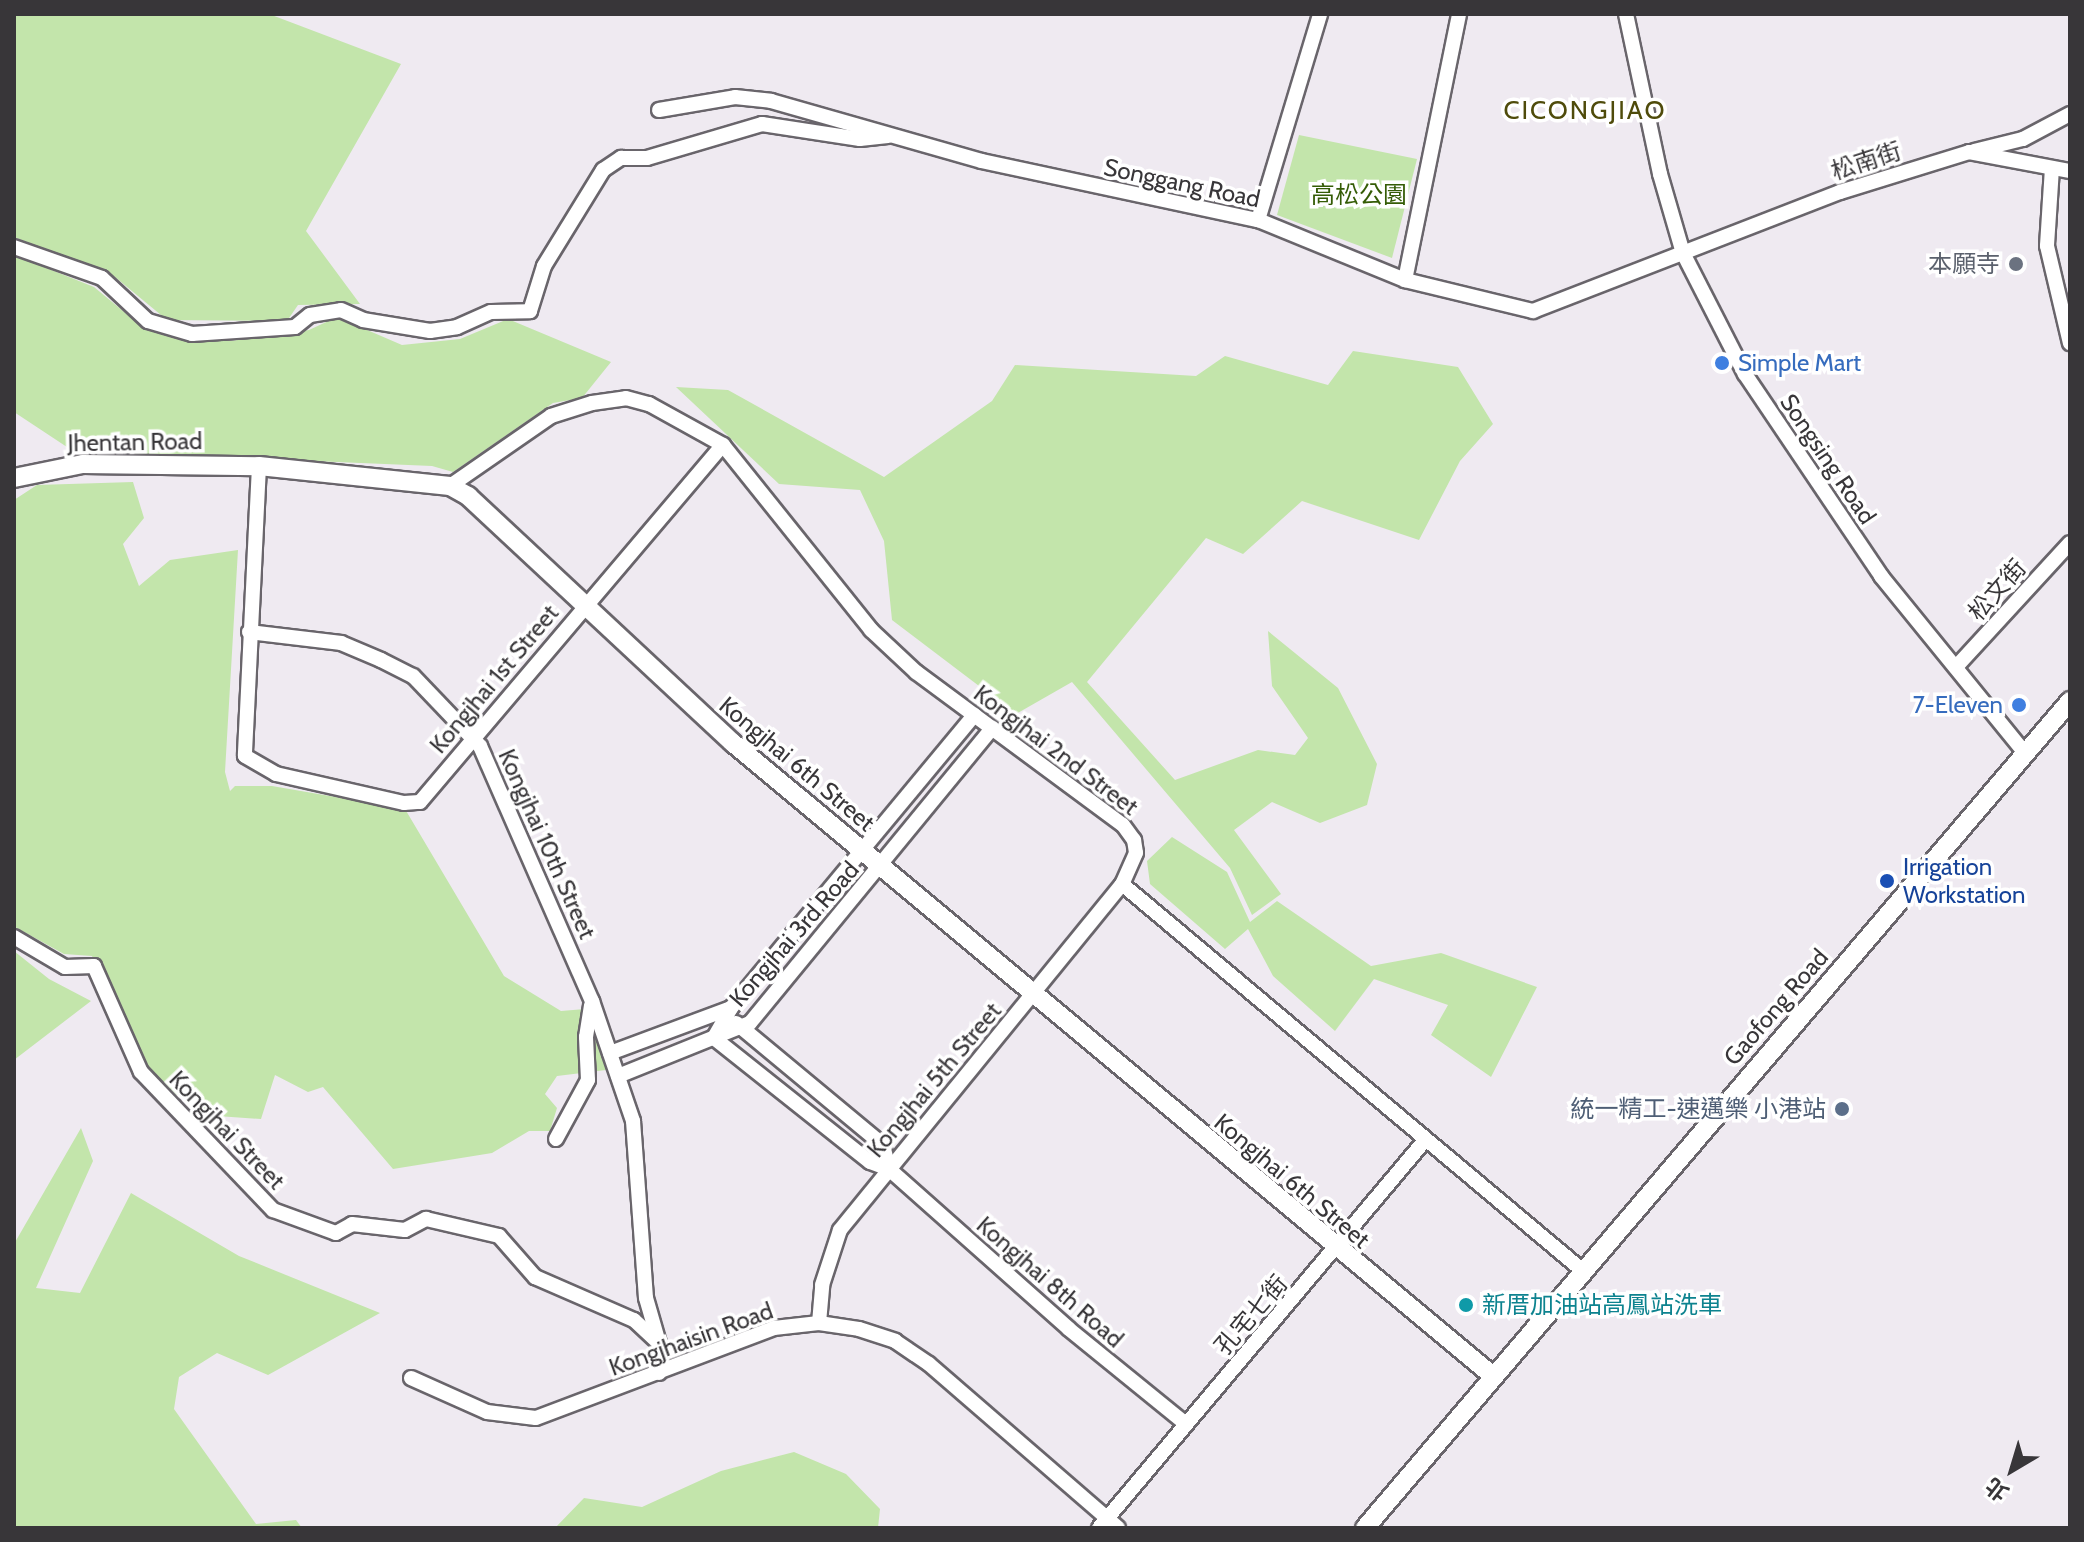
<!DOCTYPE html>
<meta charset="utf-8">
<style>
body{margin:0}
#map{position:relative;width:2084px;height:1542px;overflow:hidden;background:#efeaf1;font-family:Cabin,"Noto Sans TC",sans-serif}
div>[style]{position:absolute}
.green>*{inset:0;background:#c3e5ab}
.roads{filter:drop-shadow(2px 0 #69656b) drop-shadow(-2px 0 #69656b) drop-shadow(0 2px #69656b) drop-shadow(0 -2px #69656b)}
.minor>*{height:14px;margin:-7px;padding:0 7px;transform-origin:7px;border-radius:7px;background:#fff}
.tertiary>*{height:18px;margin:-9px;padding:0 9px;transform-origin:9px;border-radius:9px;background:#fff}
.dots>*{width:22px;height:22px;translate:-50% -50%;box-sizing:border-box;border:4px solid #fff;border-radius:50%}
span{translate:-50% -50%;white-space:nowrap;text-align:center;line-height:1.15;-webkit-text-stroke:7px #fff;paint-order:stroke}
.street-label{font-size:24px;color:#383639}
.park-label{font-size:24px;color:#355c06}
.worship-label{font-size:24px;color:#5b616d}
.right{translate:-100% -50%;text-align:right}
.shop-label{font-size:24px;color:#366cbe}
.left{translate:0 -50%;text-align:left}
.transit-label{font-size:24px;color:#164399}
.service-label{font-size:24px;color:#4e5e75}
.culture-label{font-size:24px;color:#0d838f}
.neighbourhood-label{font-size:26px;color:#4f4b0b;letter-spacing:2px}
.frame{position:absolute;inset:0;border:16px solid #383639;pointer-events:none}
.north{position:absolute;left:1972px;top:1430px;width:80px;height:80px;-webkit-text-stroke:6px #fff;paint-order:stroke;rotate:218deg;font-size:22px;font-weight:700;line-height:32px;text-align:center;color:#383639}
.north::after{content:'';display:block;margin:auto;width:28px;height:36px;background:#383639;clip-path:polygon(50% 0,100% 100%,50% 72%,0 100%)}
</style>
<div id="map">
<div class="green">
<i style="clip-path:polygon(14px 14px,269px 14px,401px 64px,306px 231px,360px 304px,298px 305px,287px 321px,167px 320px,115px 277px,14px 237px)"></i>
<i style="clip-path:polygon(1299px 135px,1417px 159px,1392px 258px,1277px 215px)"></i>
<i style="clip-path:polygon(14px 255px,94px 287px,146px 330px,230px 341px,309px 330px,337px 317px,402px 345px,460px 339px,508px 319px,611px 362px,582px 398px,553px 403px,453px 472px,432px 466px,73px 451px,14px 412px)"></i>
<i style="clip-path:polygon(1353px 351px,1458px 367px,1493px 424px,1460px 461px,1419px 540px,1302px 501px,1243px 554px,1206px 538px,1087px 682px,1175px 780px,1258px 750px,1295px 755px,1308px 738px,1272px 686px,1268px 631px,1338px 688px,1377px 764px,1367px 805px,1320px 823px,1272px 802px,1234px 830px,1281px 894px,1252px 915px,1230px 868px,1072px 682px,1016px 714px,892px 620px,884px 541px,860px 490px,779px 484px,676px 387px,728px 390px,884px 477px,992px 401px,1015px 365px,1196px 376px,1225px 356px,1328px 385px)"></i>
<i style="clip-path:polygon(133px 482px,144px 518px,123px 544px,139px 586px,170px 560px,238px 550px,225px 772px,230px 791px,235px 786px,272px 786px,405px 809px,504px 976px,561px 1011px,585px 1009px,606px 1070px,557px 1076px,545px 1094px,557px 1108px,550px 1131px,529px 1131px,492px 1153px,393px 1169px,323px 1087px,308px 1092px,275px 1075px,261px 1119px,203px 1115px,182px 1095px,169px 1095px,135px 1062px,92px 956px,64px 954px,15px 927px,14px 500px,37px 485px)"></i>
<i style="clip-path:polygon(1172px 837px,1227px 872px,1250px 922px,1277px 901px,1371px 966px,1441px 953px,1537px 987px,1491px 1077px,1431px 1035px,1448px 1005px,1374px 979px,1335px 1031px,1273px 976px,1248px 929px,1225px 949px,1150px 884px,1147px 861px)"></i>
<i style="clip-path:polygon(14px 951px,49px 979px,91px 1001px,14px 1060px)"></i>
<i style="clip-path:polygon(81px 1128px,93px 1161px,36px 1288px,80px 1293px,131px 1193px,239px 1256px,380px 1313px,268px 1375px,217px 1353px,179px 1377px,174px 1409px,256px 1524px,296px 1520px,302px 1528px,14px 1528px,14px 1244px)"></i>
<i style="clip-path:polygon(794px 1452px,846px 1474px,880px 1509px,878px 1528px,555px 1528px,584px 1498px,642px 1507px,721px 1471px)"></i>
</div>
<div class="roads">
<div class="minor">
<i style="left:1626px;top:14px;width:164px;rotate:78deg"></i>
<i style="left:1660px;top:174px;width:82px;rotate:73.8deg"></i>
<i style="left:1683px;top:253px;width:136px;rotate:62.9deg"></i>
<i style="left:1745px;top:374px;width:244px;rotate:56deg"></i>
<i style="left:1881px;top:576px;width:228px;rotate:50.9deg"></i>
<i style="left:659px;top:110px;width:77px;rotate:-9.7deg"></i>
<i style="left:735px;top:97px;width:36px;rotate:6deg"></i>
<i style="left:771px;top:101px;width:219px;rotate:15.9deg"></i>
<i style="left:982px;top:161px;width:282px;rotate:12.1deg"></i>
<i style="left:1258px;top:220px;width:159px;rotate:22.2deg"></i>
<i style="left:1405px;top:280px;width:132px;rotate:13.6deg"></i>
<i style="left:1533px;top:311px;width:329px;rotate:-21.2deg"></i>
<i style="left:1840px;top:192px;width:135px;rotate:-17.2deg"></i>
<i style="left:1969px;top:152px;width:103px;rotate:10.7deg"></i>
<i style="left:1974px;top:151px;width:50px;rotate:-13.8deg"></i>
<i style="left:2023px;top:139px;width:53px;rotate:-28deg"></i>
<i style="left:2052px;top:168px;width:78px;rotate:93.7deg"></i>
<i style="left:2047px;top:246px;width:100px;rotate:76.7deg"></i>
<i style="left:1258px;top:220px;width:215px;rotate:-73.2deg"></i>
<i style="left:14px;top:247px;width:93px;rotate:19.4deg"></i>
<i style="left:102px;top:278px;width:63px;rotate:43.1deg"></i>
<i style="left:148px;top:321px;width:46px;rotate:16.5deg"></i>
<i style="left:192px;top:334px;width:103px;rotate:-3.9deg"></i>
<i style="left:295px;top:327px;width:19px;rotate:-39deg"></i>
<i style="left:310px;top:315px;width:31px;rotate:-9deg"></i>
<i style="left:341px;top:310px;width:24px;rotate:24deg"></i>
<i style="left:363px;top:320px;width:68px;rotate:9.3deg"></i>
<i style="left:430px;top:331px;width:27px;rotate:-8deg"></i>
<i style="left:457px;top:327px;width:37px;rotate:-24deg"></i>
<i style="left:491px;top:312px;width:39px;rotate:-1deg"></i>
<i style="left:530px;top:311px;width:47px;rotate:-72.7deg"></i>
<i style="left:544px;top:266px;width:113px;rotate:-58.4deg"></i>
<i style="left:603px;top:170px;width:22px;rotate:-34deg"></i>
<i style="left:621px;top:158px;width:26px"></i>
<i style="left:647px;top:158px;width:120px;rotate:-16.5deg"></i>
<i style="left:762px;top:124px;width:99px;rotate:8.7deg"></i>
<i style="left:860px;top:139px;width:28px;rotate:-6deg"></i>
<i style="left:1405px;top:280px;width:271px;rotate:-78.5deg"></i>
<i style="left:259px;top:466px;width:290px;rotate:92.8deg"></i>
<i style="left:245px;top:756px;width:36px;rotate:30deg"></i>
<i style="left:276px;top:774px;width:131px;rotate:12.8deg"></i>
<i style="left:404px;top:803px;width:16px;rotate:-4deg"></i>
<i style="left:420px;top:802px;width:468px;rotate:-49.7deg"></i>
<i style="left:450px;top:486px;width:123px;rotate:-34.7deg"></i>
<i style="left:551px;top:416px;width:43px;rotate:-17.6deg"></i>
<i style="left:592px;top:403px;width:34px;rotate:-8deg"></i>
<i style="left:626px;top:398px;width:24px;rotate:15deg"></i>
<i style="left:649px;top:404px;width:85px;rotate:29deg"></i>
<i style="left:723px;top:445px;width:237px;rotate:51.3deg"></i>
<i style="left:871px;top:630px;width:62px;rotate:43deg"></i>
<i style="left:916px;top:672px;width:257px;rotate:36.5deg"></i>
<i style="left:1123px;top:825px;width:19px;rotate:54deg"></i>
<i style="left:1134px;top:840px;width:13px;rotate:81deg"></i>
<i style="left:1136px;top:853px;width:34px;rotate:114deg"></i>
<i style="left:1122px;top:884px;width:602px;rotate:40.01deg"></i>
<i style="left:249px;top:632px;width:93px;rotate:6.8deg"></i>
<i style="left:341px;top:643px;width:43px;rotate:23deg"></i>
<i style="left:381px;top:660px;width:36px;rotate:27deg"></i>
<i style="left:413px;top:676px;width:97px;rotate:46.3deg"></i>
<i style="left:480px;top:746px;width:279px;rotate:66.3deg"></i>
<i style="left:592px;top:1001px;width:127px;rotate:71.1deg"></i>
<i style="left:633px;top:1121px;width:177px;rotate:85.8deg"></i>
<i style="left:646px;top:1298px;width:47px;rotate:73.9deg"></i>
<i style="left:1956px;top:667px;width:168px;rotate:-47.4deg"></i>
<i style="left:14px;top:937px;width:59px;rotate:30.5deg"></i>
<i style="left:65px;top:967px;width:29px;rotate:-2deg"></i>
<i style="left:94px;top:966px;width:116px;rotate:66.1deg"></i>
<i style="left:141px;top:1072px;width:191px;rotate:46.3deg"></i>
<i style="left:273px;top:1210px;width:67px;rotate:20.1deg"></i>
<i style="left:336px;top:1233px;width:18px;rotate:-29deg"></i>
<i style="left:352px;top:1224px;width:53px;rotate:6.5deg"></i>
<i style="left:405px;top:1230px;width:24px;rotate:-28deg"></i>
<i style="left:426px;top:1219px;width:75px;rotate:13.1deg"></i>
<i style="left:499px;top:1236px;width:55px;rotate:48.7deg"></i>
<i style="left:535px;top:1277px;width:108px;rotate:23.5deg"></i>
<i style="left:634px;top:1320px;width:34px;rotate:43deg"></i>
<i style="left:659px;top:1343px;width:30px;rotate:90deg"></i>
<i style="left:731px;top:1008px;width:34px;rotate:120deg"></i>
<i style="left:714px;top:1038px;width:199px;rotate:38.5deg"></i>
<i style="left:870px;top:1162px;width:20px;rotate:20deg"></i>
<i style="left:889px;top:1169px;width:241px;rotate:41.6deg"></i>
<i style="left:1069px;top:1329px;width:151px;rotate:39.1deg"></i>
<i style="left:736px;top:1023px;width:191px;rotate:39.7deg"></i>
<i style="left:883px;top:1145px;width:25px;rotate:76deg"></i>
<i style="left:610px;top:1053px;width:129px;rotate:-20.4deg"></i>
<i style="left:731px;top:1008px;width:381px;rotate:-50.3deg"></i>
<i style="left:618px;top:1076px;width:142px;rotate:-21.9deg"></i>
<i style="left:750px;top:1023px;width:382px;rotate:-50.6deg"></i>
<i style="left:556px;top:1139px;width:67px;rotate:-61.5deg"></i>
<i style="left:588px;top:1080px;width:43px;rotate:-92.7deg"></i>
<i style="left:586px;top:1037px;width:32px;rotate:-81deg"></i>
<i style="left:819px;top:1323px;width:38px;rotate:-85deg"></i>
<i style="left:822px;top:1285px;width:58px;rotate:-71.9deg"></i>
<i style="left:840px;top:1230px;width:446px;rotate:-50.8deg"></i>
<i style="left:411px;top:1378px;width:83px;rotate:24.1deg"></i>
<i style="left:487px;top:1412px;width:49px;rotate:7deg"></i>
<i style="left:536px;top:1418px;width:254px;rotate:-20.7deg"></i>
<i style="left:774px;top:1328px;width:45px;rotate:-6.3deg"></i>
<i style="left:819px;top:1323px;width:40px;rotate:8.5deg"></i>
<i style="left:859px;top:1329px;width:38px;rotate:18deg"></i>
<i style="left:895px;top:1341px;width:41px;rotate:34.1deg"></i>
<i style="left:929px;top:1364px;width:250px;rotate:40.9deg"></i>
<i style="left:1099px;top:1528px;width:508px;rotate:-49.95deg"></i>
</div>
<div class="tertiary">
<i style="left:14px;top:478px;width:70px;rotate:-11.5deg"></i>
<i style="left:83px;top:464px;width:176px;rotate:0.7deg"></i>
<i style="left:259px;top:466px;width:192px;rotate:6deg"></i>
<i style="left:450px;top:486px;width:21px;rotate:29deg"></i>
<i style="left:468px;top:496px;width:362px;rotate:43deg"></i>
<i style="left:733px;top:743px;width:989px;rotate:39.79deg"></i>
<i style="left:1365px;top:1528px;width:1087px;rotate:-49.55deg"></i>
</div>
</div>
<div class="dots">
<i style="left:2016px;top:264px;background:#6b7280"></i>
<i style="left:1722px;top:363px;background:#3f7fe0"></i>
<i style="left:2019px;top:705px;background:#3f7fe0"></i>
<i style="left:1887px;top:881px;background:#1a4fb4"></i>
<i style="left:1842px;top:1109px;background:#5c6f8a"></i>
<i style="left:1466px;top:1305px;background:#0f9aa8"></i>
</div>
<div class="street-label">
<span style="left:1866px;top:161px;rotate:-18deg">松南街</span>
<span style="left:1182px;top:183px;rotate:12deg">Songgang Road</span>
<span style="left:135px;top:442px;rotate:-1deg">Jhentan Road</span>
<span style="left:1828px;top:459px;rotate:56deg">Songsing Road</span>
<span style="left:1997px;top:590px;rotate:-48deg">松文街</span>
<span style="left:494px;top:679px;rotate:-50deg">Kongjhai 1st Street</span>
<span style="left:1056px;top:750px;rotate:37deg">Kongjhai 2nd Street</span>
<span style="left:797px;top:764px;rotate:40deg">Kongjhai 6th Street</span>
<span style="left:547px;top:844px;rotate:66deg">Kongjhai 10th Street</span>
<span style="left:794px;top:934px;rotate:-49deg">Kongjhai 3rd Road</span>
<span style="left:1776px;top:1007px;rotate:-49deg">Gaofong Road</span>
<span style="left:934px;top:1080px;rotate:-50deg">Kongjhai 5th Street</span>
<span style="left:227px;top:1130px;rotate:46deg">Kongjhai Street</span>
<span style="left:1292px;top:1181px;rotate:40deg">Kongjhai 6th Street</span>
<span style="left:1050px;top:1282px;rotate:41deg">Kongjhai 8th Road</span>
<span style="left:1251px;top:1315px;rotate:-49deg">孔宅七街</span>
<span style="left:691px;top:1339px;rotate:-20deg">Kongjhaisin Road</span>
</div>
<div class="park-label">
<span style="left:1359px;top:195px">高松公園</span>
</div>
<div class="worship-label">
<span class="right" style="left:2000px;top:264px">本願寺</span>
</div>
<div class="shop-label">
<span class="left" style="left:1738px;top:363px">Simple Mart</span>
<span class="right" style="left:2003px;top:705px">7-Eleven</span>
</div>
<div class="transit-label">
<span class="left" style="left:1903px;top:881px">Irrigation<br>Workstation</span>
</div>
<div class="service-label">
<span class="right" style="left:1826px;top:1109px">統一精工-速邁樂 小港站</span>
</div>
<div class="culture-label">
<span class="left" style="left:1482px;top:1305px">新厝加油站高鳳站洗車</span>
</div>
<div class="neighbourhood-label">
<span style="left:1585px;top:111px">CICONGJIAO</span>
</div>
<div class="frame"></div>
<div class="north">北</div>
</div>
